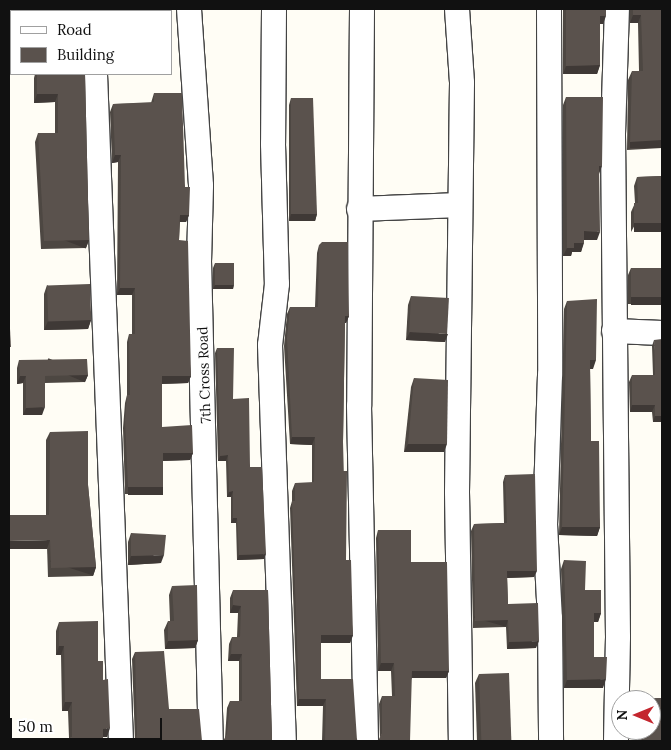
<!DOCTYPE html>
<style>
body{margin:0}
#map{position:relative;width:671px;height:750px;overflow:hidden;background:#fffdf5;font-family:Lora,serif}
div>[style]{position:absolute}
.roads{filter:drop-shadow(1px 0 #444) drop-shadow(-1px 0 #444) drop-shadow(0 1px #444) drop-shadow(0 -1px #444)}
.minor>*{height:24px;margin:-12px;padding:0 12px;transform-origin:12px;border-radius:12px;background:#fff}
.wall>*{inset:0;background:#4d4742}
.shaded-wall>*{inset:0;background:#3f3936;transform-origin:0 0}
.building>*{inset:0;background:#5a524d;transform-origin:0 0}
span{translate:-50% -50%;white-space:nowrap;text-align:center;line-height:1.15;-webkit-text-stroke:5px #fff;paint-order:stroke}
.street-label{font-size:14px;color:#111}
.frame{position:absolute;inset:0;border:10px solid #111;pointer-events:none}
.legend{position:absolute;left:10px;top:10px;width:162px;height:65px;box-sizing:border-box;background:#fff;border:1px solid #a0a0a0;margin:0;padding:6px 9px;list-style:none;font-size:15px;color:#111}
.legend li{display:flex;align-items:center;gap:10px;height:25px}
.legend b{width:25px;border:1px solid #a0a0a0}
.north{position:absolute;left:611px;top:690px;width:50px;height:50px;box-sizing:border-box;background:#fff;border:1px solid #a0a0a0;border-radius:50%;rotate:270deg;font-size:14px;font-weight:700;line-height:20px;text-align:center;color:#111}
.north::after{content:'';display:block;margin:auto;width:18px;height:22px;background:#c4262e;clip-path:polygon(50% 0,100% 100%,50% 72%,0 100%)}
.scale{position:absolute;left:10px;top:718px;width:152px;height:22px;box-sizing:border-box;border:2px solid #111;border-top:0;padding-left:6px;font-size:15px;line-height:18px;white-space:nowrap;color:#111;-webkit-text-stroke:4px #fff;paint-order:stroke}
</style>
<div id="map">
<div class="roads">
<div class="minor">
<i style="left:93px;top:9px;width:2px;rotate:90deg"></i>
<i style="left:189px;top:9px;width:177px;rotate:86.1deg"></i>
<i style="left:201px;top:186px;width:75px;rotate:91.5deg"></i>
<i style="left:199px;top:261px;width:480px;rotate:88.6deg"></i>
<i style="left:274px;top:9px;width:135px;rotate:90.4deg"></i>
<i style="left:273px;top:144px;width:140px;rotate:88.4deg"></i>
<i style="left:277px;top:284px;width:61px;rotate:96.5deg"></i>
<i style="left:270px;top:345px;width:396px;rotate:88deg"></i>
<i style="left:362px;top:9px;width:397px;rotate:90.4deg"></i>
<i style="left:359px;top:406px;width:335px;rotate:88.8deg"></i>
<i style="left:457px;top:9px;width:74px;rotate:86.1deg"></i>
<i style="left:462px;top:83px;width:409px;rotate:90.7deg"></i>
<i style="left:457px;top:492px;width:249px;rotate:89.1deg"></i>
<i style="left:549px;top:9px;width:366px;rotate:89.8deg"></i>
<i style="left:550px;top:375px;width:149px;rotate:91.9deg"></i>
<i style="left:545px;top:524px;width:94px;rotate:87deg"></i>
<i style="left:550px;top:618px;width:123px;rotate:89.5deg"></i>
<i style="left:95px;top:74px;width:668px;rotate:87.77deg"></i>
<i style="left:359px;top:209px;width:101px;rotate:-2.3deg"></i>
<i style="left:614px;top:331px;width:48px;rotate:2.4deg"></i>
<i style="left:616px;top:741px;width:104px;rotate:-88.9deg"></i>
<i style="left:618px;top:637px;width:503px;rotate:-90.57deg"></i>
<i style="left:613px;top:134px;width:125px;rotate:-88.2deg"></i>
</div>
</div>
<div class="wall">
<i style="clip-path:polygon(563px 9px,606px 9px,603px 24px,600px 24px,600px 65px,597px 74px,563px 74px)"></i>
<i style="clip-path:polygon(630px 9px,662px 9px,662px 148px,627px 150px,628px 80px,632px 71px,639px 71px,638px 23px,630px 23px)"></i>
<i style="clip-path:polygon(35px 74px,85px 74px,89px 240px,86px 248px,41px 249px,35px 142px,38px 133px,55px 133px,55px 102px,34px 103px,34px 78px)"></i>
<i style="clip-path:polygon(154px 93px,185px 187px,189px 215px,186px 222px,180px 222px,179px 240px,191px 376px,188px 383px,162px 384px,162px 427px,193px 453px,190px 460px,163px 461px,161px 494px,125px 494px,123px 428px,125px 403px,127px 395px,127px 342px,129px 334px,132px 334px,132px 295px,117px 295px,118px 162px,112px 163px,110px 112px,113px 104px,151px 103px)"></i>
<i style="clip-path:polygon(566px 97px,599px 174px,597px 240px,584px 240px,581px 252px,572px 252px,571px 256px,563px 256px,563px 105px)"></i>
<i style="clip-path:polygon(291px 98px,317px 214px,315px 221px,289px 221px,289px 105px)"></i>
<i style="clip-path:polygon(662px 176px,631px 232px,631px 212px,635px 203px,634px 186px,637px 177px)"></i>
<i style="clip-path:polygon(319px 245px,349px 316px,346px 323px,345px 323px,343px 442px,346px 560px,353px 635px,350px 643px,321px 643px,321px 679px,358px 741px,322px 741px,323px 706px,297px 706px,290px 508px,292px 501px,292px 491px,295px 483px,312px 483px,312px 445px,290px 444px,284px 346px,287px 314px,290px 307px,315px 307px,317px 253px)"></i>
<i style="clip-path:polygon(215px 263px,234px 284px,233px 289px,213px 289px,213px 268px)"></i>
<i style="clip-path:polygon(631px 268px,662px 304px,628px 304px,628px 275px)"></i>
<i style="clip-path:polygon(47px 285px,91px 320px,88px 329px,44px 330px,44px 294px)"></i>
<i style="clip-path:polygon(411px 296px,445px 342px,406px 340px,408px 305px)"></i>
<i style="clip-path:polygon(567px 301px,593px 369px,590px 369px,591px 441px,600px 527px,597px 536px,559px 535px,564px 309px)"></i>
<i style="clip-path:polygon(654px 340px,662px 422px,653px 422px,652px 412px,630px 412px,629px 382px,632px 375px,653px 375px,652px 346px)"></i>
<i style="clip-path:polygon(217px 348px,233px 399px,250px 467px,264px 559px,237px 560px,236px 523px,231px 523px,231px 497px,227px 497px,226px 461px,218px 461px,215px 353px)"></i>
<i style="clip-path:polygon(19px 360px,88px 375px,85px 382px,45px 383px,42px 415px,23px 415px,23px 383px,17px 384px,17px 368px)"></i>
<i style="clip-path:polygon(414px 378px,444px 452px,404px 452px,411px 387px)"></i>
<i style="clip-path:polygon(50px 432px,88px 485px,96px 567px,93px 576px,48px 577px,46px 515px,46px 440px)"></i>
<i style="clip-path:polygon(505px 475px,534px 577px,507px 578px,508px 604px,536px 648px,507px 649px,506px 627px,473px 628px,471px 531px,474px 524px,504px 523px,503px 482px)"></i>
<i style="clip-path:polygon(378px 530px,411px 562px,449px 671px,446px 678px,412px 678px,380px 738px,379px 704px,382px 696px,392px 696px,391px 671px,378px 671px,376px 538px)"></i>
<i style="clip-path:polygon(131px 533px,161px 563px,128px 565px,128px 542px)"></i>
<i style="clip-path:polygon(564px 560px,601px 613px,598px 622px,594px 622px,594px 657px,603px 688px,564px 688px,561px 569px)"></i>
<i style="clip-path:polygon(172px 586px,198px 640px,195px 648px,165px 649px,164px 630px,168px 621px,170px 621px,169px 595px)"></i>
<i style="clip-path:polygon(233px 590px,268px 590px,272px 741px,225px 738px,227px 708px,230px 701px,239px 701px,239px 661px,228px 661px,229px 644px,232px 637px,237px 637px,238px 613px,230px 613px,230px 598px)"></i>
<i style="clip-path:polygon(59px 622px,98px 661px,103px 680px,107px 737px,69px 738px,68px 711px,62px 711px,61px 655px,56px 655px,56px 631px)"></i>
<i style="clip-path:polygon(135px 652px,169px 709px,202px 741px,135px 741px,132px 659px)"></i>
<i style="clip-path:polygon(479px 674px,511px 741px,477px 741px,475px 683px)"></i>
<i style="clip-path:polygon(662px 698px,662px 741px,638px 741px,639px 730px,651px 730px,651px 700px,633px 700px,634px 699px)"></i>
</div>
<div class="shaded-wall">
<i style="clip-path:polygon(633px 15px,641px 15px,638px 23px,630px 23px)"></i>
<i style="clip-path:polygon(600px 16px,606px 16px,603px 24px,597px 24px)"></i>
<i style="clip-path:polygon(600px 65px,597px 74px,563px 74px,566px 66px)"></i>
<i style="clip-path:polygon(37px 94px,58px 94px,55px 102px,34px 103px)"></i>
<i style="left:662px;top:140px;width:8px;height:32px;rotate:90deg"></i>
<i style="clip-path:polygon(115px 155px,121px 155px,118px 162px,112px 163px)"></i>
<i style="clip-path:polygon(599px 166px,602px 166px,599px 174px)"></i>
<i style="clip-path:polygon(291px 214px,317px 214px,315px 221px,289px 221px)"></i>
<i style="clip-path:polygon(180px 215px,189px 215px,186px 222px,177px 222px)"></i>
<i style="left:634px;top:223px;width:28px;height:9px"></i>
<i style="clip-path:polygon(584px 231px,600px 232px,597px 240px,581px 240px)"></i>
<i style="left:89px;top:240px;width:9px;height:45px;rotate:111deg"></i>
<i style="clip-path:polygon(574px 243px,584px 243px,581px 252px,572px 252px,571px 256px,563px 256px,567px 248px)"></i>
<i style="clip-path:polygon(234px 284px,233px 289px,213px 289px,215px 285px)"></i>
<i style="clip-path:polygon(120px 288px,135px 288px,132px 295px,117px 295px)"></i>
<i style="left:631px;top:297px;width:31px;height:8px"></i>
<i style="clip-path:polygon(345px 316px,349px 316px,346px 323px,342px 323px)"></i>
<i style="clip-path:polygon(91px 320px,88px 329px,44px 330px,48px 321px)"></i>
<i style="clip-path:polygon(410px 332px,448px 334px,445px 342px,406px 340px)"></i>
<i style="clip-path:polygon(590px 360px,596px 360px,593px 369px,587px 369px)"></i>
<i style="left:88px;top:375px;width:8px;height:43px;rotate:113deg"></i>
<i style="clip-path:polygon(20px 376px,26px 376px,23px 383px,17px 384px)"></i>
<i style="clip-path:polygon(162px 376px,191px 376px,188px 383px,159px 384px)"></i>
<i style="clip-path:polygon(632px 405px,655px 405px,652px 412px,630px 412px)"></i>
<i style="clip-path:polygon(45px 407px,42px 415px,23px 415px,26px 408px)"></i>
<i style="clip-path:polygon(655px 416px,662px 416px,662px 422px,653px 422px)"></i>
<i style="clip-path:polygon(292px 437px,315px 437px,312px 445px,290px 444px)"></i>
<i style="clip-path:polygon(408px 444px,447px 444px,444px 452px,404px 452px)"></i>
<i style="clip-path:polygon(163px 453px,193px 453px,190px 460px,160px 461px)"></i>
<i style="clip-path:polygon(228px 455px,226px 461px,218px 461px,220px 456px)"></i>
<i style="left:128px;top:487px;width:35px;height:8px"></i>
<i style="clip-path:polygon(233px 491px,231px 497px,227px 497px,229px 492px)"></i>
<i style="clip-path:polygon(233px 518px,237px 518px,236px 523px,231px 523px)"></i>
<i style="clip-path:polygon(562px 527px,600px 527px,597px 536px,559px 535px)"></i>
<i style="clip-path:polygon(50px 540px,47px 549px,9px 549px,9px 541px)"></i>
<i style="clip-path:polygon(266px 554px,264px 559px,237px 560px,239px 555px)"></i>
<i style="clip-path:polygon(164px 555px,161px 563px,128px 565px,131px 556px)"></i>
<i style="left:96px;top:567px;width:9px;height:45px;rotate:108deg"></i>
<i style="clip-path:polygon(507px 571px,537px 571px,534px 577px,504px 578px)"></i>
<i style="clip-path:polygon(233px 605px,241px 606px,238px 613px,230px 613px)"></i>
<i style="clip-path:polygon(594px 613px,601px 613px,598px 622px,590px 622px)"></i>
<i style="left:508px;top:620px;width:7px;height:33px;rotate:106deg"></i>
<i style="clip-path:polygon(321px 635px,353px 635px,350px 643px,319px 643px)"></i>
<i style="clip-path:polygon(198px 640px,195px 648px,165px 649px,168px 641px)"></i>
<i style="clip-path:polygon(539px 641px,536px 648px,507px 649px,509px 642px)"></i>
<i style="clip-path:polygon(59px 646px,64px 646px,61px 655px,56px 655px)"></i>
<i style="clip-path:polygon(231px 654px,242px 654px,239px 661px,228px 661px)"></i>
<i style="clip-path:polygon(381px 663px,394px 663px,391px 671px,378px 671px)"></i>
<i style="clip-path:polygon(412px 671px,449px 671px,446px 678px,409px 678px)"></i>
<i style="clip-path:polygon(606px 679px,603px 688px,564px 688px,567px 680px)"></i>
<i style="clip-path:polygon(299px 699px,326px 699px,323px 706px,297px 706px)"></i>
<i style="clip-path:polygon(65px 702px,72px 702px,68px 711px,62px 711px)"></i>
<i style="clip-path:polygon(110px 728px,107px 737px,100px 737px,103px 729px)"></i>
</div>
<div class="building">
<i style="clip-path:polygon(69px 9px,84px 9px,86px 11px,47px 11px,47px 10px,69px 10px)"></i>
<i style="clip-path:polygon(566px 9px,606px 9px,606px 16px,600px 16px,600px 65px,566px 66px)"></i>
<i style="clip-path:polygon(633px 9px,662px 9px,662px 140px,630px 142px,632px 71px,643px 71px,641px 15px,633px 15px)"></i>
<i style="clip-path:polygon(37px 74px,85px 74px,89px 240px,44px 241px,38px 133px,58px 133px,58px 94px,37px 94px)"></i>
<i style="clip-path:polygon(154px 93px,182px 93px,185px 187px,190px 187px,189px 215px,180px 215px,179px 240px,188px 241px,191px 376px,162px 376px,162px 427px,192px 425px,193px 453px,163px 453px,163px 487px,128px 487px,125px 420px,127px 395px,130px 395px,129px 334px,135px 334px,135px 288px,120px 288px,121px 155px,115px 155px,113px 104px,154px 102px)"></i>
<i style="clip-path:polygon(566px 97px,603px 97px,602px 166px,599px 166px,600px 232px,584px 231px,584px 243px,574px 243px,574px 248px,567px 248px)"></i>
<i style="clip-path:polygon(291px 98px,313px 98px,317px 214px,291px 214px)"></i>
<i style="clip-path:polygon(662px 176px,662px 223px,634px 223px,634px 203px,638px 203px,637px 177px)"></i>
<i style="clip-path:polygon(322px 242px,348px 242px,349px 316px,345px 316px,343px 442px,343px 471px,347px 471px,346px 560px,351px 560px,353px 635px,321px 635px,321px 679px,353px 679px,357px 740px,358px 741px,325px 741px,326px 699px,299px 699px,292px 501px,295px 501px,295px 483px,314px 482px,315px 437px,292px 437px,287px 338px,290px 307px,318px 307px,319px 245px)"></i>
<i style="left:215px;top:263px;width:19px;height:22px"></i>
<i style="left:631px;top:268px;width:31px;height:29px"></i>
<i style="left:90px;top:284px;width:36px;height:43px;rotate:88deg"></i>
<i style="left:411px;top:296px;width:38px;height:36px;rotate:3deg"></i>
<i style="clip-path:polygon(597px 299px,596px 360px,590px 360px,591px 441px,599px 441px,600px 527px,562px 527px,567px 301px)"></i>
<i style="clip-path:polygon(9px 329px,10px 329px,11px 347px,9px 347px)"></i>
<i style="clip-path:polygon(662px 339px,662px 416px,655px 416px,655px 405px,632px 405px,632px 375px,655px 375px,654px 340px)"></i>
<i style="clip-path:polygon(217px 348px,234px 348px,233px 399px,249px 398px,250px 467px,262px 467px,266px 554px,239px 555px,237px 518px,233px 518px,233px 491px,229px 492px,228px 455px,220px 456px)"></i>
<i style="clip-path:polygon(87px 359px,88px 375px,45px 376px,45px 407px,26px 408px,26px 376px,20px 376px,19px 360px)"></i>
<i style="clip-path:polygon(414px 378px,448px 380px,447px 444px,408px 444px)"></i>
<i style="clip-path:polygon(88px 431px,88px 485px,96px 567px,51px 568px,50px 540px,9px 541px,9px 515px,49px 515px,50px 432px)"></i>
<i style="clip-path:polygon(535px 474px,537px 571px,507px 571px,508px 604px,538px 603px,539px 641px,509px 642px,508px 620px,475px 621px,474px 524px,507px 523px,505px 475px)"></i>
<i style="clip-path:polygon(378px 530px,411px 530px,411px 562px,447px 562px,449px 671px,412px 671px,410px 741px,378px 741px,382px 733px,382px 696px,395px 696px,394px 663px,381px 663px)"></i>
<i style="clip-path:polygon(131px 533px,166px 535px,164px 555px,131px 556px)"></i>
<i style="clip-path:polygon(564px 560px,586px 561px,585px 590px,601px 590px,601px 613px,594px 613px,594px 657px,607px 657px,606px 679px,567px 680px)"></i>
<i style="clip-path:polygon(197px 585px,198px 640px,168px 641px,168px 621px,174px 621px,172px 586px)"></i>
<i style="clip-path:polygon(233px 590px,268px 590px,272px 741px,223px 741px,227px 734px,230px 701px,242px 701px,242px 654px,231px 654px,232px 637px,240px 637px,241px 606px,233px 605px)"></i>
<i style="clip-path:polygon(98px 621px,98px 661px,103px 661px,103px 680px,108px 679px,110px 728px,103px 729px,103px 741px,9px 741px,9px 738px,72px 738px,72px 702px,65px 702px,64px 646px,59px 646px,59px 622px)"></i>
<i style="clip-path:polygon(164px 651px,169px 709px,199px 709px,202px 741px,136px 741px,137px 733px,135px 652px)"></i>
<i style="left:509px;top:673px;width:68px;height:30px;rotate:88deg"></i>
<i style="clip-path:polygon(662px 698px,662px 741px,641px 741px,642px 730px,651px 730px,651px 700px,634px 700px,634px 699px)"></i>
</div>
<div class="street-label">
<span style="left:204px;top:375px;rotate:-92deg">7th Cross Road</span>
</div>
<div class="frame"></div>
<ul class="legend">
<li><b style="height:6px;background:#fff"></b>Road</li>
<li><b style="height:14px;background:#5a524d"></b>Building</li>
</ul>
<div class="north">N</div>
<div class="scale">50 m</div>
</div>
